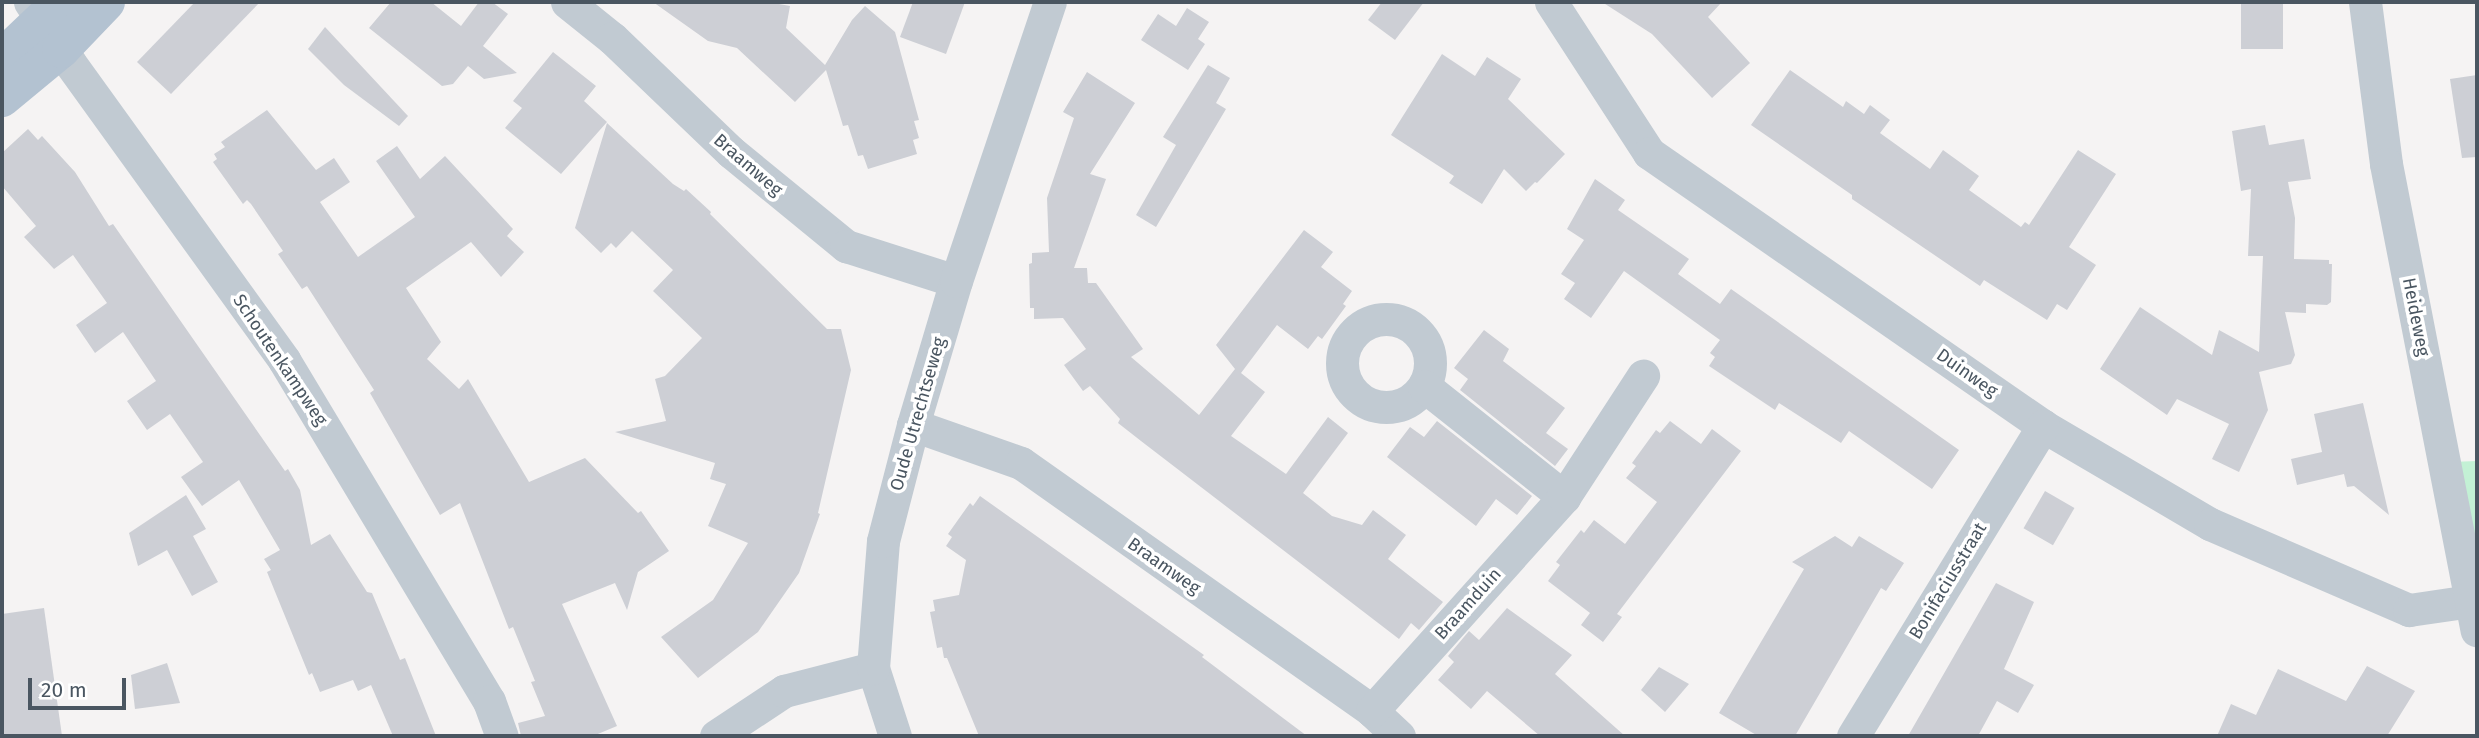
<!DOCTYPE html>
<style>
body{margin:0}
#map{position:relative;width:2479px;height:738px;overflow:hidden;background:#f5f3f3;font-family:"Fira Sans",sans-serif}
div>[style]{position:absolute}
.green>*{inset:0;background:#c3f1d5}
.building>*{inset:0;background:#cdcfd5;transform-origin:0 0}
.minor>*{height:33px;margin:-16.5px;padding:0 16.5px;transform-origin:16.5px;border-radius:16.5px;background:#c1cad2}
.minor>.ring{margin:-16.5px;padding:0;box-sizing:content-box;background:none;border:33px solid #c1cad2;border-radius:50%}
.primary>*{height:38px;margin:-19px;padding:0 19px;transform-origin:19px;border-radius:19px;background:#b3c2d1}
span{translate:-50% -50%;white-space:nowrap;text-align:center;line-height:1.15;-webkit-text-stroke:7px #fff;paint-order:stroke}
.street-label{font-size:18px;color:#4a5661}
.frame{position:absolute;inset:0;border:4px solid #4a5661;pointer-events:none}
.scale{position:absolute;left:28px;top:678px;width:98px;height:32px;box-sizing:border-box;border:4px solid #4a5661;border-top:0;padding-left:9px;font-size:21px;line-height:24px;white-space:nowrap;color:#4a5661;-webkit-text-stroke:5px #fff;paint-order:stroke}
</style>
<div id="map">
<div class="green">
<i style="clip-path:polygon(2477px 461px,2477px 584px,2451px 462px)"></i>
</div>
<div class="building">
<i style="clip-path:polygon(195px 2px,260px 2px,171px 94px,137px 62px)"></i>
<i style="clip-path:polygon(391px 2px,431px 2px,461px 26px,479px 2px,492px 2px,508px 14px,483px 46px,517px 73px,484px 79px,468px 66px,453px 84px,442px 86px,369px 28px)"></i>
<i style="clip-path:polygon(653px 2px,768px 2px,790px 6px,786px 28px,825px 65px,852px 20px,865px 6px,895px 32px,919px 120px,914px 121px,919px 138px,913px 140px,917px 154px,868px 169px,863px 155px,858px 156px,848px 125px,843px 126px,826px 70px,795px 102px,737px 48px,708px 41px)"></i>
<i style="clip-path:polygon(913px 2px,965px 2px,946px 54px,900px 37px)"></i>
<i style="clip-path:polygon(1382px 2px,1424px 2px,1395px 40px,1368px 20px)"></i>
<i style="clip-path:polygon(1602px 2px,1722px 2px,1708px 17px,1750px 63px,1712px 98px,1652px 34px)"></i>
<i style="left:2241px;top:2px;width:42px;height:47px"></i>
<i style="clip-path:polygon(1187px 8px,1209px 22px,1198px 39px,1205px 44px,1188px 70px,1141px 40px,1158px 14px,1176px 26px)"></i>
<i style="clip-path:polygon(325px 27px,408px 116px,399px 126px,344px 85px,308px 49px)"></i>
<i style="clip-path:polygon(553px 52px,596px 86px,584px 101px,607px 122px,561px 174px,505px 128px,522px 108px,513px 101px)"></i>
<i style="clip-path:polygon(1442px 54px,1475px 76px,1487px 57px,1521px 79px,1508px 99px,1565px 154px,1537px 183px,1535px 182px,1526px 191px,1504px 169px,1482px 204px,1449px 183px,1454px 176px,1391px 135px)"></i>
<i style="clip-path:polygon(1208px 65px,1230px 78px,1216px 103px,1226px 109px,1156px 227px,1136px 215px,1176px 145px,1163px 137px)"></i>
<i style="clip-path:polygon(1790px 70px,1843px 107px,1846px 101px,1864px 114px,1870px 105px,1890px 120px,1880px 133px,1930px 169px,1943px 150px,1979px 176px,1969px 190px,2021px 227px,2025px 222px,2029px 225px,2078px 150px,2116px 174px,2069px 247px,2096px 265px,2067px 310px,2057px 304px,2047px 320px,1984px 280px,1980px 286px,1852px 199px,1852px 195px,1751px 125px)"></i>
<i style="clip-path:polygon(1087px 72px,1135px 103px,1090px 174px,1106px 179px,1074px 268px,1087px 268px,1088px 283px,1096px 283px,1143px 349px,1131px 357px,1199px 415px,1235px 369px,1216px 345px,1304px 230px,1333px 252px,1321px 267px,1352px 291px,1343px 304px,1346px 306px,1322px 339px,1318px 336px,1308px 349px,1277px 325px,1241px 373px,1265px 392px,1231px 436px,1286px 474px,1328px 417px,1348px 433px,1303px 493px,1332px 516px,1362px 525px,1373px 510px,1406px 535px,1388px 559px,1443px 602px,1419px 630px,1411px 623px,1399px 639px,1141px 441px,1118px 423px,1120px 419px,1090px 386px,1083px 391px,1064px 365px,1086px 349px,1063px 318px,1034px 319px,1034px 308px,1030px 308px,1029px 264px,1032px 263px,1032px 253px,1049px 252px,1047px 198px,1074px 118px,1063px 112px)"></i>
<i style="clip-path:polygon(2477px 75px,2477px 157px,2462px 158px,2450px 79px)"></i>
<i style="clip-path:polygon(267px 110px,316px 170px,334px 158px,350px 182px,320px 202px,358px 257px,415px 217px,376px 161px,397px 146px,420px 179px,445px 156px,513px 229px,507px 236px,524px 252px,501px 277px,471px 242px,406px 288px,441px 342px,427px 359px,459px 389px,468px 379px,529px 482px,585px 458px,638px 513px,641px 511px,669px 551px,638px 572px,627px 610px,615px 583px,562px 604px,617px 726px,593px 736px,521px 736px,518px 723px,545px 716px,531px 682px,535px 681px,513px 627px,509px 629px,460px 503px,440px 515px,370px 393px,374px 390px,307px 286px,302px 289px,278px 254px,283px 251px,251px 204px,247px 200px,243px 204px,213px 162px,217px 159px,214px 154px,225px 147px,221px 142px)"></i>
<i style="clip-path:polygon(607px 123px,673px 184px,684px 191px,686px 189px,711px 212px,710px 214px,827px 329px,841px 329px,851px 370px,818px 513px,820px 514px,799px 573px,758px 632px,698px 678px,661px 637px,713px 600px,748px 543px,708px 526px,726px 484px,710px 479px,715px 463px,615px 432px,666px 421px,655px 379px,665px 376px,702px 338px,653px 291px,673px 270px,632px 231px,616px 248px,611px 243px,601px 253px,575px 228px)"></i>
<i style="clip-path:polygon(2265px 125px,2269px 145px,2304px 139px,2311px 179px,2288px 182px,2295px 218px,2294px 259px,2329px 260px,2329px 264px,2332px 264px,2331px 302px,2327px 305px,2306px 304px,2306px 313px,2285px 312px,2295px 355px,2291px 364px,2259px 372px,2268px 410px,2239px 472px,2212px 459px,2229px 424px,2177px 399px,2167px 415px,2100px 369px,2140px 307px,2212px 355px,2219px 330px,2259px 352px,2263px 256px,2248px 256px,2251px 189px,2241px 191px,2232px 131px)"></i>
<i style="clip-path:polygon(28px 129px,38px 140px,42px 136px,75px 172px,109px 226px,113px 224px,285px 471px,288px 469px,300px 490px,311px 545px,330px 534px,367px 592px,372px 593px,400px 660px,405px 658px,436px 736px,393px 736px,371px 685px,358px 691px,353px 680px,320px 692px,312px 673px,309px 675px,267px 572px,271px 570px,264px 559px,280px 550px,239px 480px,202px 506px,181px 477px,203px 462px,170px 414px,147px 430px,127px 401px,156px 381px,123px 332px,95px 353px,76px 325px,107px 303px,73px 255px,54px 269px,24px 237px,36px 226px,2px 186px,2px 153px)"></i>
<i style="clip-path:polygon(1595px 179px,1625px 200px,1618px 210px,1689px 259px,1678px 274px,1720px 304px,1731px 289px,1959px 450px,1932px 489px,1849px 431px,1841px 443px,1779px 403px,1775px 410px,1709px 366px,1715px 357px,1710px 353px,1720px 340px,1624px 271px,1591px 318px,1564px 299px,1575px 283px,1561px 274px,1584px 240px,1567px 229px)"></i>
<i style="clip-path:polygon(1484px 330px,1509px 349px,1503px 361px,1565px 408px,1546px 433px,1568px 449px,1555px 466px,1460px 390px,1468px 379px,1454px 368px)"></i>
<i style="clip-path:polygon(2363px 403px,2372px 442px,2389px 515px,2354px 486px,2347px 487px,2344px 474px,2297px 485px,2291px 459px,2322px 452px,2314px 414px)"></i>
<i style="clip-path:polygon(1437px 421px,1532px 496px,1517px 515px,1496px 499px,1476px 526px,1387px 457px,1410px 427px,1424px 437px)"></i>
<i style="clip-path:polygon(1670px 421px,1701px 444px,1712px 429px,1741px 451px,1617px 614px,1622px 617px,1603px 642px,1581px 625px,1590px 613px,1548px 581px,1560px 565px,1556px 562px,1581px 530px,1584px 533px,1594px 520px,1625px 544px,1657px 502px,1626px 478px,1636px 466px,1632px 463px,1656px 430px,1660px 433px)"></i>
<i style="left:2045px;top:491px;width:34px;height:43px;rotate:30deg"></i>
<i style="clip-path:polygon(186px 495px,206px 529px,193px 536px,218px 582px,192px 596px,167px 550px,138px 566px,129px 533px)"></i>
<i style="clip-path:polygon(980px 496px,1204px 655px,1202px 657px,1307px 736px,979px 736px,947px 658px,944px 658px,942px 647px,937px 648px,930px 612px,935px 611px,933px 600px,959px 595px,966px 560px,946px 546px,952px 537px,948px 534px,970px 503px,973px 506px)"></i>
<i style="clip-path:polygon(1835px 536px,1852px 547px,1859px 536px,1904px 563px,1886px 591px,1881px 588px,1795px 736px,1758px 736px,1719px 713px,1804px 569px,1792px 562px)"></i>
<i style="clip-path:polygon(1996px 583px,2034px 602px,2004px 669px,2034px 685px,2018px 713px,1997px 701px,1978px 736px,1908px 736px)"></i>
<i style="clip-path:polygon(44px 608px,62px 736px,2px 736px,2px 614px)"></i>
<i style="clip-path:polygon(1507px 608px,1572px 655px,1555px 674px,1625px 736px,1540px 736px,1487px 691px,1471px 709px,1438px 680px,1454px 662px,1448px 656px,1469px 631px,1479px 640px)"></i>
<i style="clip-path:polygon(167px 663px,180px 703px,135px 709px,131px 675px)"></i>
<i style="clip-path:polygon(2367px 666px,2415px 691px,2387px 736px,2217px 736px,2231px 704px,2256px 715px,2278px 669px,2346px 701px)"></i>
<i style="clip-path:polygon(1659px 667px,1689px 684px,1665px 712px,1641px 690px)"></i>
</div>
<div class="minor">
<i style="left:30px;top:2px;width:73px;rotate:56.7deg"></i>
<i style="left:70px;top:63px;width:366px;rotate:54.2deg"></i>
<i style="left:284px;top:360px;width:398px;rotate:59deg"></i>
<i style="left:489px;top:701px;width:37px;rotate:70deg"></i>
<i style="left:567px;top:2px;width:58px;rotate:38.7deg"></i>
<i style="left:612px;top:38px;width:165px;rotate:43.8deg"></i>
<i style="left:731px;top:152px;width:149px;rotate:39.3deg"></i>
<i style="left:846px;top:246px;width:115px;rotate:17.7deg"></i>
<i style="left:1551px;top:2px;width:180px;rotate:57deg"></i>
<i style="left:1649px;top:153px;width:479px;rotate:34.7deg"></i>
<i style="left:2043px;top:426px;width:194px;rotate:30.4deg"></i>
<i style="left:2210px;top:524px;width:217px;rotate:23.4deg"></i>
<i style="left:2409px;top:610px;width:63px;rotate:-8.3deg"></i>
<i style="left:2365px;top:2px;width:163px;rotate:82.6deg"></i>
<i style="left:2386px;top:164px;width:475px;rotate:79deg"></i>
<i class="ring" style="left:1342px;top:319px;width:55px;height:55px"></i>
<i style="left:1424px;top:386px;width:179px;rotate:38.4deg"></i>
<i style="left:913px;top:425px;width:114px;rotate:19.4deg"></i>
<i style="left:1021px;top:463px;width:430px;rotate:35.2deg"></i>
<i style="left:1372px;top:711px;width:37px;rotate:43deg"></i>
<i style="left:873px;top:668px;width:71px;rotate:72.1deg"></i>
<i style="left:1372px;top:711px;width:288px;rotate:-48.1deg"></i>
<i style="left:1564px;top:497px;width:145px;rotate:-56.9deg"></i>
<i style="left:716px;top:736px;width:82px;rotate:-33.5deg"></i>
<i style="left:784px;top:691px;width:92px;rotate:-14.5deg"></i>
<i style="left:873px;top:668px;width:127px;rotate:-85.5deg"></i>
<i style="left:883px;top:541px;width:120px;rotate:-75.5deg"></i>
<i style="left:913px;top:425px;width:150px;rotate:-73.4deg"></i>
<i style="left:956px;top:281px;width:294px;rotate:-71.4deg"></i>
<i style="left:1853px;top:736px;width:364px;rotate:-58.5deg"></i>
</div>
<div class="primary">
<i style="left:2px;top:58px;width:81px;rotate:-43.5deg"></i>
<i style="left:2px;top:98px;width:77px;rotate:-39.7deg"></i>
<i style="left:61px;top:49px;width:65px;rotate:-46.2deg"></i>
</div>
<div class="street-label">
<span style="left:748px;top:165px;rotate:41deg">Braamweg</span>
<span style="left:2416px;top:317px;rotate:79deg">Heideweg</span>
<span style="left:280px;top:360px;rotate:56deg">Schoutenkampweg</span>
<span style="left:1967px;top:373px;rotate:35deg">Duinweg</span>
<span style="left:918px;top:414px;rotate:-74deg">Oude Utrechtseweg</span>
<span style="left:1164px;top:566px;rotate:35deg">Braamweg</span>
<span style="left:1948px;top:581px;rotate:-59deg">Bonifaciusstraat</span>
<span style="left:1468px;top:604px;rotate:-48deg">Braamduin</span>
</div>
<div class="frame"></div>
<div class="scale">20 m</div>
</div>
